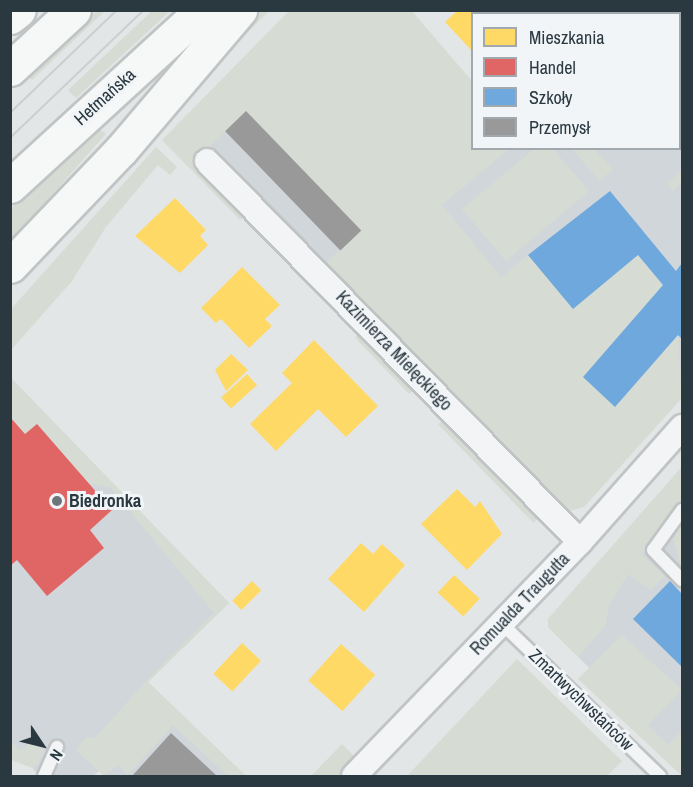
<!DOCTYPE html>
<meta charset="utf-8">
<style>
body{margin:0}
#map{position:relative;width:693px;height:787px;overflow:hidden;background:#e3e6e7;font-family:"Archivo Narrow",sans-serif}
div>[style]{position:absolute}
.built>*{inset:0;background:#d1d6da;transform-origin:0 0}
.green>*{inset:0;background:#d6dcd3;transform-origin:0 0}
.homes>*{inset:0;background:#ffd966;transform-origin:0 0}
.shops>*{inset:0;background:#e06666}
.schools>*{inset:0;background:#6fa8dc}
.industry>*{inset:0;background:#999;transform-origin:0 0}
.roads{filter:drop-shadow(2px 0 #c1c4c5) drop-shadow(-2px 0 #c1c4c5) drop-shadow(0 2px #c1c4c5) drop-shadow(0 -2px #c1c4c5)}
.lane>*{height:12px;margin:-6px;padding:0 6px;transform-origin:6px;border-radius:6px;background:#f2f4f5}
.street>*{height:24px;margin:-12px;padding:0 12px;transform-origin:12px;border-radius:12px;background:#f2f4f5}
.secondary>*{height:33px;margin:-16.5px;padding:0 16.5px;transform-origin:16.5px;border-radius:16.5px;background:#f6f7f7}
.tram>*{height:1.5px;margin:-0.75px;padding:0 0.75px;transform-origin:0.75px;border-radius:0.75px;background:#cccecf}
.dots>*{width:16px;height:16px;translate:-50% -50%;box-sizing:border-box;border:3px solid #f1f5f7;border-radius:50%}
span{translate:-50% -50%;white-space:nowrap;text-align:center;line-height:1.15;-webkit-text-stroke:6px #f1f5f7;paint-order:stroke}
.street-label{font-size:18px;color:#2a3840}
.poi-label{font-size:18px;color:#2a3840;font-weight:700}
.left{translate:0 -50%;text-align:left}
.frame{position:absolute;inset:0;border:12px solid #2a3840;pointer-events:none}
.legend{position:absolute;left:471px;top:12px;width:210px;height:138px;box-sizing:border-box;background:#f1f5f7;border:2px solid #a1a9ae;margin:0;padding:8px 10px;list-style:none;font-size:18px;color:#2a3840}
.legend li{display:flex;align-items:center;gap:12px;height:30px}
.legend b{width:30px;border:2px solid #a1a9ae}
.north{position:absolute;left:12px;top:715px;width:60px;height:60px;-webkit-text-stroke:4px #f1f5f7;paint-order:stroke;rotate:125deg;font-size:16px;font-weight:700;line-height:24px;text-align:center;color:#2a3840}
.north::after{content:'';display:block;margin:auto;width:21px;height:27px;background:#2a3840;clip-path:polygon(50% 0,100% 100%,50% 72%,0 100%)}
</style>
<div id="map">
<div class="built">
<i style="clip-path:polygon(682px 11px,682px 386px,575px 487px,371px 257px,487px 149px,680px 148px)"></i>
<i style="left:246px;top:111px;width:166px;height:51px;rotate:46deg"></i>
<i style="clip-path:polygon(10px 377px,229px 603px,148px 682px,246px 776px,104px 776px,99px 771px,93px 776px,39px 776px,11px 741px)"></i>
<i style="clip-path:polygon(682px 467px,682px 760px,548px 627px,548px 619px)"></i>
</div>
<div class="green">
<i style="clip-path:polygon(153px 10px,170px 11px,76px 98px,68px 90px)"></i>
<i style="clip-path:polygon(97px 11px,105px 11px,32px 80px,27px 76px)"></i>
<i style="clip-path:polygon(257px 11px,269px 11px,194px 86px,210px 60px)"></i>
<i style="clip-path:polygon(289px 11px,412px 11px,472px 81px,472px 148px,509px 149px,442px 205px,501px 277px,528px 255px,573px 309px,638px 255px,663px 285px,583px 377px,615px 407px,678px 335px,682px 398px,584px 507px,566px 512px,324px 265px,359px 231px,246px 112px,194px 162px,246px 215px,240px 220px,162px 140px)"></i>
<i style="clip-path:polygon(609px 11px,682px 10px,682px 12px,680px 15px)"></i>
<i style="clip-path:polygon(682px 32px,682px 118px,680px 115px)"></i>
<i style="clip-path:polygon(99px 128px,106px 134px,11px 241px,11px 208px)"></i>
<i style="clip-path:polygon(156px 147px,177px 167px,170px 175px,158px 165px,106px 227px,72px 281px,11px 350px,11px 309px)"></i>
<i style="clip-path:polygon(534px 149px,553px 149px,589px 191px,506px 261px,462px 209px)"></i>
<i style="clip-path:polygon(572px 149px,594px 149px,613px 169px,600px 181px)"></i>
<i style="clip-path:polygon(682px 169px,682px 182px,673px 191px,667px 184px)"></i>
<i style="left:360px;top:333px;width:78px;height:7px;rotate:46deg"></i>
<i style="clip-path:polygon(10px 377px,229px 603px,148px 682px,246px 776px,228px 776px,173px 725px,128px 775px,118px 765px,104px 776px,76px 750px,86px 737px,95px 738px,147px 680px,214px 613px,110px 487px,88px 484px,38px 424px,25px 434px,11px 417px)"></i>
<i style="left:444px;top:419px;width:137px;height:8px;rotate:46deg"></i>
<i style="clip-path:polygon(682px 467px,682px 497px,641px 554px,665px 576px,651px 590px,628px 574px,609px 606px,605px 626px,578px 657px,548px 627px,548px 619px)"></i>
<i style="clip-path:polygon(682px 523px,682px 570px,673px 539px)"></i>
<i style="clip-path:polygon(622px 635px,682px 690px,648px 725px,668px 746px,682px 731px,682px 776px,578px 679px)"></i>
<i style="clip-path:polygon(517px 659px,622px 761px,607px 776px,407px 776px)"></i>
<i style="clip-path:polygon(37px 737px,44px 751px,38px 764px,32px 768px,11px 760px,11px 741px,20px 751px)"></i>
<i style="clip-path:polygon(342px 744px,355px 757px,338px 776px,311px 776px)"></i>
</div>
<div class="homes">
<i style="clip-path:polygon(458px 10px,526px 10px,472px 14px,472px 51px,445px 22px)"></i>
<i style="clip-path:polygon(175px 198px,206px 230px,200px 236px,208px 245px,180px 273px,135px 236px)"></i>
<i style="clip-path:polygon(242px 267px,280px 305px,265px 319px,272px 326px,249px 348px,221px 319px,216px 323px,201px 308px)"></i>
<i style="clip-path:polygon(314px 340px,378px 406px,346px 437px,318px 409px,276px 451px,250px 424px,292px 383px,282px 373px)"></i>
<i style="clip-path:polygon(231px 354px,248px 370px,226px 391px,215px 370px)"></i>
<i style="left:247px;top:374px;width:15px;height:35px;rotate:48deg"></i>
<i style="clip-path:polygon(457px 489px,475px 507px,480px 501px,502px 534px,467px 570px,421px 524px)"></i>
<i style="clip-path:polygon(361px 543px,373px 554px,382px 544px,405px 565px,364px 612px,328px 579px)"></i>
<i style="left:454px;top:575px;width:35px;height:24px;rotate:43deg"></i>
<i style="left:252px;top:581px;width:13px;height:28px;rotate:45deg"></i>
<i style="left:242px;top:643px;width:26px;height:42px;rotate:43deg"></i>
<i style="left:341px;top:644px;width:46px;height:49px;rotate:42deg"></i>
</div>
<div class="shops">
<i style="clip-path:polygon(10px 417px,25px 434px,37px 424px,112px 510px,90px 530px,104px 548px,47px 596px,17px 560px,10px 566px)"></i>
</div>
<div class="schools">
<i style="clip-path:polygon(610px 191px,676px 271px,682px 263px,682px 339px,678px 335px,615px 407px,583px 377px,663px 285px,638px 255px,573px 309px,528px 255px)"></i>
<i style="clip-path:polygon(670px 581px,682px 594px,682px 667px,633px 619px)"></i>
</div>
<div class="industry">
<i style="clip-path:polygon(594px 10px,609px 10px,612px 14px,591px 14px)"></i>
<i style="left:246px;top:111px;width:166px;height:29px;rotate:46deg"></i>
<i style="clip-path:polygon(171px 733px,217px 776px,133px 775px)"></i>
</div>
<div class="roads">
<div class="lane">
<i style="left:682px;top:510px;width:49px;rotate:125.9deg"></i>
<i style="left:653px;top:550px;width:42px;rotate:46deg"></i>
<i style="left:501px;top:623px;width:221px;rotate:43.9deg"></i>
<i style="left:44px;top:776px;width:32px;rotate:-66deg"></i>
</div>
<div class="street">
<i style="left:560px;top:14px;width:6px;rotate:-45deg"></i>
<i style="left:207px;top:161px;width:533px;rotate:45.61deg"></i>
<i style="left:354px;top:776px;width:325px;rotate:-46deg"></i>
<i style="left:580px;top:542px;width:154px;rotate:-48.4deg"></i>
</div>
<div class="secondary">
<i style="left:10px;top:17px;width:11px;rotate:-38deg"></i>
<i style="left:10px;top:69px;width:87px;rotate:-42.7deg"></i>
<i style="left:10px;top:186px;width:260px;rotate:-42.5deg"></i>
<i style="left:10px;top:266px;width:161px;rotate:-46.3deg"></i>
<i style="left:121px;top:150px;width:184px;rotate:-49.6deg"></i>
</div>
</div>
<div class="tram">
<i style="left:10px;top:113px;width:149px;rotate:-43.9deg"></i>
<i style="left:10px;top:138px;width:185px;rotate:-43.7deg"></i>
</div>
<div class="dots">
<i style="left:57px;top:501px;background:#6b757a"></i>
</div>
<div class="street-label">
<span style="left:105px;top:97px;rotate:-42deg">Hetmańska</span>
<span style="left:394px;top:351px;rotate:46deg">Kazimierza Mielęckiego</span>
<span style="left:520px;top:604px;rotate:-46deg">Romualda Traugutta</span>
<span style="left:581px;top:700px;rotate:44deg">Zmartwychwstańców</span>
</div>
<div class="poi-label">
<span class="left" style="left:69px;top:501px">Biedronka</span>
</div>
<div class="frame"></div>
<ul class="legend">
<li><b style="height:16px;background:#ffd966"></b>Mieszkania</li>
<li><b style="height:16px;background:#e06666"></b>Handel</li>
<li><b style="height:16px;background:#6fa8dc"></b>Szkoły</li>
<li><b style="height:16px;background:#999"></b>Przemysł</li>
</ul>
<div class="north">N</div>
</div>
